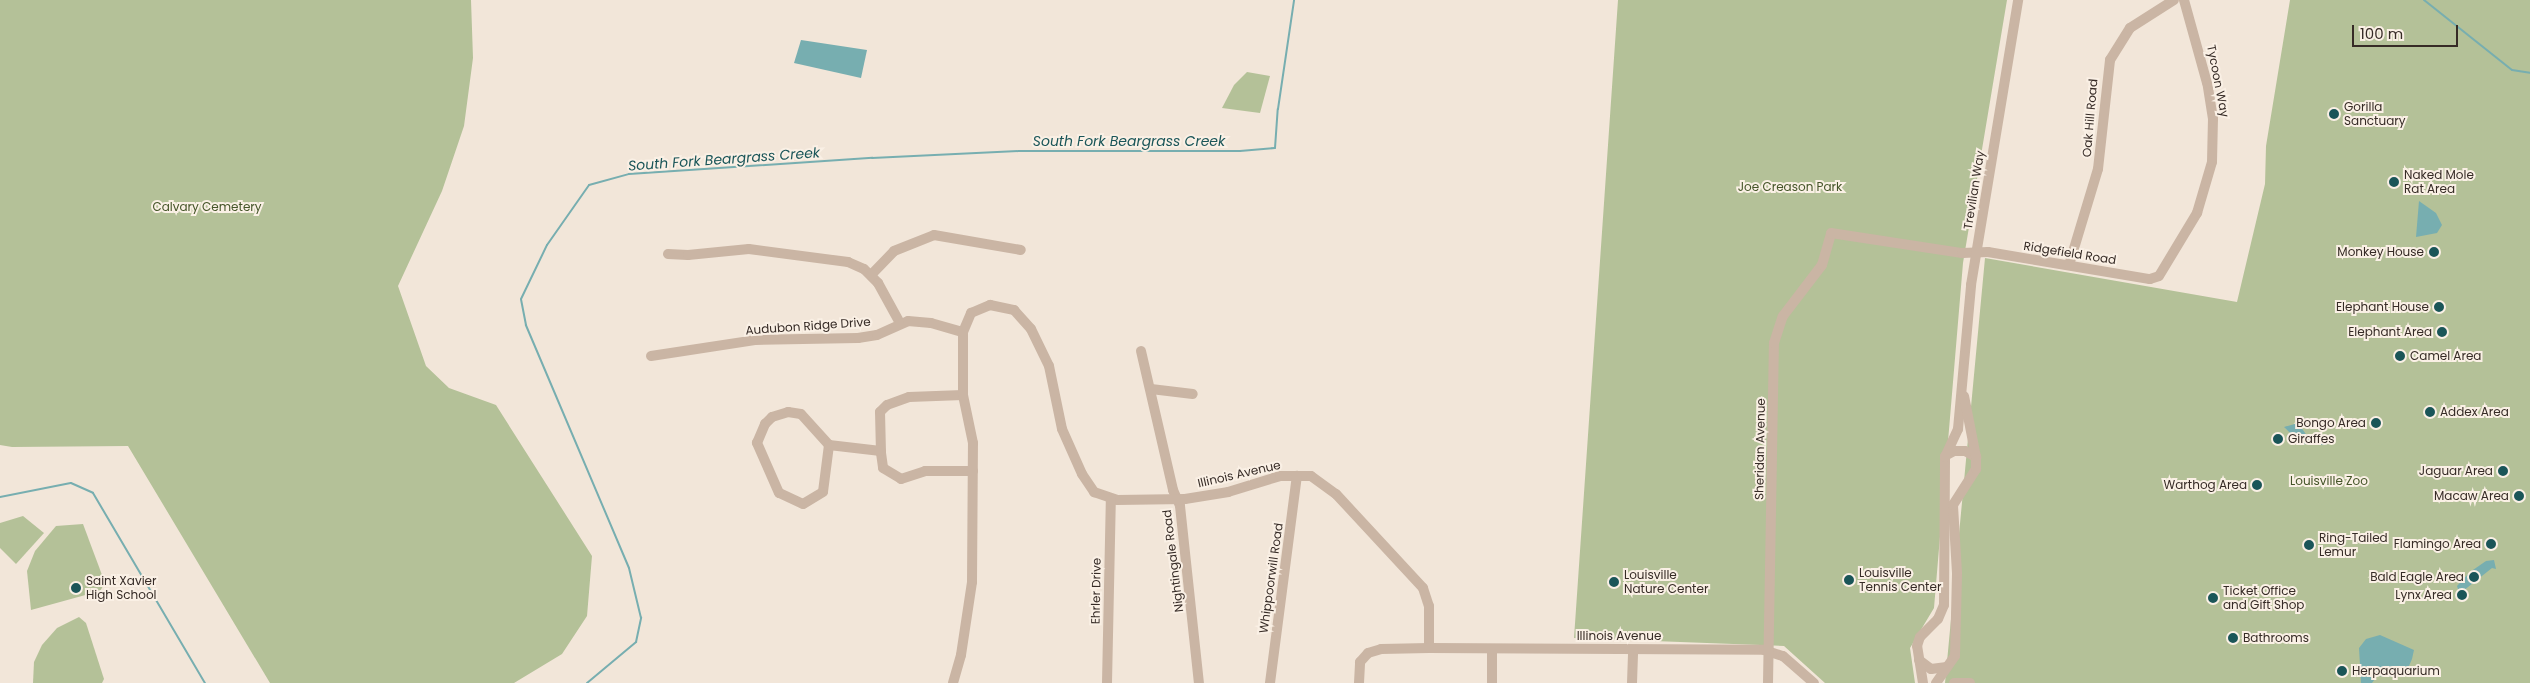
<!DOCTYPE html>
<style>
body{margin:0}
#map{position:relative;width:2530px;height:683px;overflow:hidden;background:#f2e6d9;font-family:Poppins,sans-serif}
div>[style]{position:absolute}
.green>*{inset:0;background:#b4c198}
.water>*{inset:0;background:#77aeb0}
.stream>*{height:2px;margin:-1px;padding:0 1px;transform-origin:1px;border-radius:1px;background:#77aeb0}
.minor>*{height:10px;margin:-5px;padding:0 5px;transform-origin:5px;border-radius:5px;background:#cab5a4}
.dots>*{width:14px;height:14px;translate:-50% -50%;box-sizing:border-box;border:2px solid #faf0e5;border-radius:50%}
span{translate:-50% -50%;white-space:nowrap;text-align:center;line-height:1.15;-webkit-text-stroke:4px #faf0e5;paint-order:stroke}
.street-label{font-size:12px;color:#362b26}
.poi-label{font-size:12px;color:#362b26}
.left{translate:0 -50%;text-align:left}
.right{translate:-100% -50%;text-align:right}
.park-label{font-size:12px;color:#455529}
.water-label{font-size:14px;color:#1a5558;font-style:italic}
.scale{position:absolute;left:2352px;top:25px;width:106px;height:22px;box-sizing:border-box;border:2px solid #362b26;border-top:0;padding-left:6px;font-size:15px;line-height:18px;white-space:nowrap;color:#362b26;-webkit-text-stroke:4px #faf0e5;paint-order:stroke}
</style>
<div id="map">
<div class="green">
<i style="clip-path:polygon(0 0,471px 0,473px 58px,464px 126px,442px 191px,398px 286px,426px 366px,449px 388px,496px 405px,592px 556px,587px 616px,562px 654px,514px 683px,270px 683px,128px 446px,12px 447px,0 445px)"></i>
<i style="clip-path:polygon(1618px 0,2007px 0,1963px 263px,1934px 608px,1910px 648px,1915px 683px,1825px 683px,1784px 646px,1574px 638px)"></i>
<i style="clip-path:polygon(2290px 0,2530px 0,2530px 683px,1945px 683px,1985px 258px,2237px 302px,2265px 184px,2266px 146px)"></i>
<i style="clip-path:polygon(1247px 72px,1270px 76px,1260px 113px,1222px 108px,1234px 85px)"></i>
<i style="clip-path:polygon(23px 516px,44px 533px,16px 564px,0 548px,0 523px)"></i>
<i style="clip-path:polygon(83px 524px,105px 583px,100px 591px,31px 610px,27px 571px,35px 551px,56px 526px)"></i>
<i style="clip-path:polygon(79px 617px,86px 623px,104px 679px,102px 683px,33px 683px,34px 662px,42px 645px,57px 628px)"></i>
</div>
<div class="water">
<i style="clip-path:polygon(801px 40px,867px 50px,861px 78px,794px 63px)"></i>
<i style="clip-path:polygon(2419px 201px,2436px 213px,2442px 225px,2437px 233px,2416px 237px)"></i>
<i style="clip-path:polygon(2298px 423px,2308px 437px,2328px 435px,2334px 438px,2333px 442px,2325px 445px,2302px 444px,2284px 427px)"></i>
<i style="clip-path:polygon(2494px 560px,2496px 569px,2492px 568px,2463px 591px,2458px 589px,2457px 586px,2470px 572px,2486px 561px)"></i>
<i style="clip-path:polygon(2380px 635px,2414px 650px,2412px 659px,2409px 666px,2395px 677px,2377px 676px,2372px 683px,2361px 683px,2359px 648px,2366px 639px)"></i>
</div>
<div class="stream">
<i style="left:2424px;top:0;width:112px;rotate:38.5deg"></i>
<i style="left:2512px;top:70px;width:18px;rotate:9deg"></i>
<i style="left:0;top:497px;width:72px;rotate:-11.2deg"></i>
<i style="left:71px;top:483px;width:24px;rotate:24deg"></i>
<i style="left:93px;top:493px;width:221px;rotate:59.5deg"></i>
<i style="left:587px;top:683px;width:64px;rotate:-39.9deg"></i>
<i style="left:636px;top:642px;width:25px;rotate:-78deg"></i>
<i style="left:641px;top:618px;width:51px;rotate:-103.5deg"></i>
<i style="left:629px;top:568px;width:264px;rotate:-113deg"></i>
<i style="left:526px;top:325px;width:26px;rotate:-101deg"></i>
<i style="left:521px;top:299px;width:60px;rotate:-64.3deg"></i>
<i style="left:547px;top:245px;width:73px;rotate:-55deg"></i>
<i style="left:589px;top:185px;width:41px;rotate:-15.4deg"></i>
<i style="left:629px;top:174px;width:244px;rotate:-3.8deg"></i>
<i style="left:872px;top:158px;width:147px;rotate:-2.7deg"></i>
<i style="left:1019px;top:151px;width:221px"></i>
<i style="left:1240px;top:151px;width:35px;rotate:-5deg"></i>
<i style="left:1275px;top:148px;width:39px;rotate:-86deg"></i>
<i style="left:1278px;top:109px;width:110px;rotate:-81.6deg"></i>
</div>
<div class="minor">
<i style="left:668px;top:254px;width:20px;rotate:3deg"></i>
<i style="left:688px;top:255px;width:61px;rotate:-5.6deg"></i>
<i style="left:749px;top:249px;width:100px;rotate:7.5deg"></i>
<i style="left:848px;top:262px;width:17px;rotate:24deg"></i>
<i style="left:864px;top:269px;width:20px;rotate:45deg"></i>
<i style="left:878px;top:283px;width:46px;rotate:61.2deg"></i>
<i style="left:2069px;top:265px;width:100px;rotate:-73.2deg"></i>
<i style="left:2098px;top:169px;width:110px;rotate:-83.7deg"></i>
<i style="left:2110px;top:60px;width:38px;rotate:-58deg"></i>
<i style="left:2130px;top:28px;width:52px;rotate:-32.5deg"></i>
<i style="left:871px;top:275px;width:33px;rotate:-46deg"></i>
<i style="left:894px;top:251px;width:43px;rotate:-21.8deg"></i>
<i style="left:934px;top:235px;width:88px;rotate:9.8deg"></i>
<i style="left:1141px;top:351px;width:143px;rotate:77deg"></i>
<i style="left:1173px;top:490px;width:17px;rotate:66deg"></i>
<i style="left:1180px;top:506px;width:178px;rotate:83.9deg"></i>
<i style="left:651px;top:356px;width:105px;rotate:-8.7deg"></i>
<i style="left:755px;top:340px;width:103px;rotate:-1.1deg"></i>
<i style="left:858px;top:338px;width:19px;rotate:-9deg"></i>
<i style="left:877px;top:335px;width:34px;rotate:-24deg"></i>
<i style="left:908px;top:321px;width:23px;rotate:5deg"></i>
<i style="left:931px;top:323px;width:33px;rotate:16deg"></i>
<i style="left:1151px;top:389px;width:42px;rotate:6.8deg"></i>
<i style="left:963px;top:395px;width:54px;rotate:177.9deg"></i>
<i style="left:909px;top:397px;width:23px;rotate:160deg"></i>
<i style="left:887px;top:405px;width:10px;rotate:135deg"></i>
<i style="left:880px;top:412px;width:41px;rotate:88.6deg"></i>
<i style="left:881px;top:453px;width:15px;rotate:82deg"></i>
<i style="left:883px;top:468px;width:21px;rotate:31deg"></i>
<i style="left:901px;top:479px;width:25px;rotate:-18deg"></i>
<i style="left:925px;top:471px;width:48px"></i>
<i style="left:829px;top:445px;width:47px;rotate:97.3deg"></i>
<i style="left:823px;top:492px;width:23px;rotate:149deg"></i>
<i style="left:803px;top:504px;width:26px;rotate:-155deg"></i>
<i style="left:779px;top:493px;width:55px;rotate:-113.7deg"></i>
<i style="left:757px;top:443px;width:21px;rotate:-67deg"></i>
<i style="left:765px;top:424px;width:10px;rotate:-45deg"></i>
<i style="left:772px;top:417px;width:17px;rotate:-17deg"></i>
<i style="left:788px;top:412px;width:13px;rotate:9deg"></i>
<i style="left:801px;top:414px;width:42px;rotate:47.9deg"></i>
<i style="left:829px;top:445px;width:52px;rotate:6.6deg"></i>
<i style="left:1945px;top:456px;width:10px;rotate:-29deg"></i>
<i style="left:1954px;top:451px;width:11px"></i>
<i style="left:1965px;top:451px;width:13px;rotate:29deg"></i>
<i style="left:1492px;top:650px;width:33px;rotate:90deg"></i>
<i style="left:1919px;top:660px;width:15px;rotate:37deg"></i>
<i style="left:1931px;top:669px;width:16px;rotate:-7deg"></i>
<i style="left:953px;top:683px;width:29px;rotate:-74deg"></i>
<i style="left:961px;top:655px;width:74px;rotate:-81.4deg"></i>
<i style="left:972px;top:582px;width:139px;rotate:-89.6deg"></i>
<i style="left:973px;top:443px;width:49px;rotate:-101.8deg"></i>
<i style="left:963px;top:395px;width:63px;rotate:-90deg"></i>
<i style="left:963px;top:332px;width:21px;rotate:-67deg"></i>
<i style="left:971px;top:313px;width:21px;rotate:-23deg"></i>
<i style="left:990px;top:305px;width:25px;rotate:12deg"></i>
<i style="left:1014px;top:310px;width:25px;rotate:48deg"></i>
<i style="left:1031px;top:329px;width:41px;rotate:64.1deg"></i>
<i style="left:1049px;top:366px;width:64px;rotate:78.3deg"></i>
<i style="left:1062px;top:429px;width:49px;rotate:66deg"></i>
<i style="left:1082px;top:474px;width:22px;rotate:56deg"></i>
<i style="left:1094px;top:492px;width:24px;rotate:19deg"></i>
<i style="left:1117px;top:500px;width:68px;rotate:-0.8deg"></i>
<i style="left:1185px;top:499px;width:44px;rotate:-9.2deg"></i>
<i style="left:1228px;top:492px;width:54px;rotate:-17.1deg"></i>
<i style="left:1280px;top:476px;width:31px"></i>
<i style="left:1311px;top:476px;width:31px;rotate:36deg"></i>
<i style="left:1336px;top:494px;width:128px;rotate:47.2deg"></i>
<i style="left:1423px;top:588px;width:19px;rotate:72deg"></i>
<i style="left:1429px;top:606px;width:42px;rotate:90deg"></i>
<i style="left:1107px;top:683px;width:184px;rotate:-88.8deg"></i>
<i style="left:1270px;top:683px;width:209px;rotate:-82.6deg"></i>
<i style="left:1359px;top:683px;width:21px;rotate:-87deg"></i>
<i style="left:1360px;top:662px;width:12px;rotate:-48deg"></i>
<i style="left:1368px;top:653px;width:14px;rotate:-17deg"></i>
<i style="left:1381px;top:649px;width:48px;rotate:-1.2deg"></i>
<i style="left:1429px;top:648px;width:335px;rotate:0.3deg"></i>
<i style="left:1764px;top:650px;width:20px;rotate:18deg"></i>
<i style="left:1783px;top:656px;width:41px;rotate:41.1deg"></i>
<i style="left:1632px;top:683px;width:33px;rotate:-88deg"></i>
<i style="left:1768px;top:683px;width:340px;rotate:-89deg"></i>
<i style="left:1774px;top:343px;width:28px;rotate:-72deg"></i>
<i style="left:1783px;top:316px;width:64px;rotate:-52.6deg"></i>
<i style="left:1822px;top:265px;width:33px;rotate:-74deg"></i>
<i style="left:1831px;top:233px;width:133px;rotate:8.7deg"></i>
<i style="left:1962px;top:253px;width:26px;rotate:-2deg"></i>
<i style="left:1988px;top:252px;width:164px;rotate:9.5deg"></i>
<i style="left:2150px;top:279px;width:9px;rotate:-18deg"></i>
<i style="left:2159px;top:276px;width:74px;rotate:-58.9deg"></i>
<i style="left:2197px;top:213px;width:53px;rotate:-73.6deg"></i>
<i style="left:2212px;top:162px;width:43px;rotate:-88.7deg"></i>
<i style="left:2213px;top:119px;width:36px;rotate:-99deg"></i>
<i style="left:2207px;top:83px;width:86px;rotate:-105.5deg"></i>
<i style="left:1923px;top:683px;width:37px;rotate:-99deg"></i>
<i style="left:1917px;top:646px;width:9px;rotate:-72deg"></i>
<i style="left:1920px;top:637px;width:25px;rotate:-45deg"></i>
<i style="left:1938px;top:619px;width:15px;rotate:-67deg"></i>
<i style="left:1944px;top:605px;width:148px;rotate:-89.6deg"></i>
<i style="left:1945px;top:457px;width:31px;rotate:-65deg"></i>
<i style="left:1958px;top:429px;width:145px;rotate:-84.8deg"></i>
<i style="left:1971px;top:285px;width:289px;rotate:-80.6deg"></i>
<i style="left:1936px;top:683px;width:33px;rotate:-55deg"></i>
<i style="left:1955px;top:656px;width:83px;rotate:-88.6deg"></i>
<i style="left:1957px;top:573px;width:68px;rotate:-93.4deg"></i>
<i style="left:1953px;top:505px;width:43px;rotate:-57.4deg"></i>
<i style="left:1976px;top:469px;width:12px;rotate:-90deg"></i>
<i style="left:1976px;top:457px;width:62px;rotate:-101.1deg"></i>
<i style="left:1954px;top:683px;width:16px"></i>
</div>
<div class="dots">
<i style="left:2334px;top:114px;background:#1a5558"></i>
<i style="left:2394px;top:182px;background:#1a5558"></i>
<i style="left:2434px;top:252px;background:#1a5558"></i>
<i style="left:2439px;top:307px;background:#1a5558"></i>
<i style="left:2442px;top:332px;background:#1a5558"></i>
<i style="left:2400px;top:356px;background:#1a5558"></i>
<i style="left:2430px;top:412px;background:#1a5558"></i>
<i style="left:2376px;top:423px;background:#1a5558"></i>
<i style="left:2278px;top:439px;background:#1a5558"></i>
<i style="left:2503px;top:471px;background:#1a5558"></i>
<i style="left:2257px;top:485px;background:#1a5558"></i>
<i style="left:2519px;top:496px;background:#1a5558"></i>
<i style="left:2491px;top:544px;background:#1a5558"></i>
<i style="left:2309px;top:545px;background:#1a5558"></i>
<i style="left:2474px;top:577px;background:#1a5558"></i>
<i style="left:1849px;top:580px;background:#1a5558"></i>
<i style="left:1614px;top:582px;background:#1a5558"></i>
<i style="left:76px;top:588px;background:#1a5558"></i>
<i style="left:2462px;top:595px;background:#1a5558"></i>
<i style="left:2213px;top:598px;background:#1a5558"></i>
<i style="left:2233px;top:638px;background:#1a5558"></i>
<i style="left:2342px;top:671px;background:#1a5558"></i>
</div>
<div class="street-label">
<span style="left:2218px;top:81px;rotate:79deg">Tycoon Way</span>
<span style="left:2090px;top:118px;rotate:-85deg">Oak Hill Road</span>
<span style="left:1974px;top:190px;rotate:-81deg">Trevilian Way</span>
<span style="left:2070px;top:253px;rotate:9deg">Ridgefield Road</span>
<span style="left:808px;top:326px;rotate:-4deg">Audubon Ridge Drive</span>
<span style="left:1760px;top:449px;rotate:-89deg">Sheridan Avenue</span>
<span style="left:1239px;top:474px;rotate:-13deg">Illinois Avenue</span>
<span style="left:1173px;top:561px;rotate:-97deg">Nightingale Road</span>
<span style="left:1271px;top:578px;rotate:-82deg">Whippoorwill Road</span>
<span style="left:1096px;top:591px;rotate:-89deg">Ehrler Drive</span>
<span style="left:1619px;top:636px">Illinois Avenue</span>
</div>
<div class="poi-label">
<span class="left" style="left:2344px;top:114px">Gorilla<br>Sanctuary</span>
<span class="left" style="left:2404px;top:182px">Naked Mole<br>Rat Area</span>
<span class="right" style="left:2424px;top:252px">Monkey House</span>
<span class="right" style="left:2429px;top:307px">Elephant House</span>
<span class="right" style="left:2432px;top:332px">Elephant Area</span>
<span class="left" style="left:2410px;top:356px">Camel Area</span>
<span class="left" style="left:2440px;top:412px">Addex Area</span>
<span class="right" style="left:2366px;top:423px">Bongo Area</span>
<span class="left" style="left:2288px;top:439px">Giraffes</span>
<span class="right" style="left:2493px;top:471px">Jaguar Area</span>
<span class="right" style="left:2247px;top:485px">Warthog Area</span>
<span class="right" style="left:2509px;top:496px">Macaw Area</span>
<span class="left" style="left:2319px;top:545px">Ring-Tailed<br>Lemur</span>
<span class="right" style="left:2481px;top:544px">Flamingo Area</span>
<span class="left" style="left:1859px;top:580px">Louisville<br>Tennis Center</span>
<span class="left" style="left:1624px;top:582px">Louisville<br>Nature Center</span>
<span class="right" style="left:2464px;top:577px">Bald Eagle Area</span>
<span class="left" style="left:86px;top:588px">Saint Xavier<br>High School</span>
<span class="left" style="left:2223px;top:598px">Ticket Office<br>and Gift Shop</span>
<span class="right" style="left:2452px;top:595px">Lynx Area</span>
<span class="left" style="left:2243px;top:638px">Bathrooms</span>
<span class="left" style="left:2352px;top:671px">Herpaquarium</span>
</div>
<div class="park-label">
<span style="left:1790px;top:187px">Joe Creason Park</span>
<span style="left:207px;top:207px">Calvary Cemetery</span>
<span style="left:2329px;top:481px">Louisville Zoo</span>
</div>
<div class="water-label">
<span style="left:1129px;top:141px">South Fork Beargrass Creek</span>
<span style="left:724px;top:159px;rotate:-4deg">South Fork Beargrass Creek</span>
</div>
<div class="scale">100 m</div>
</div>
